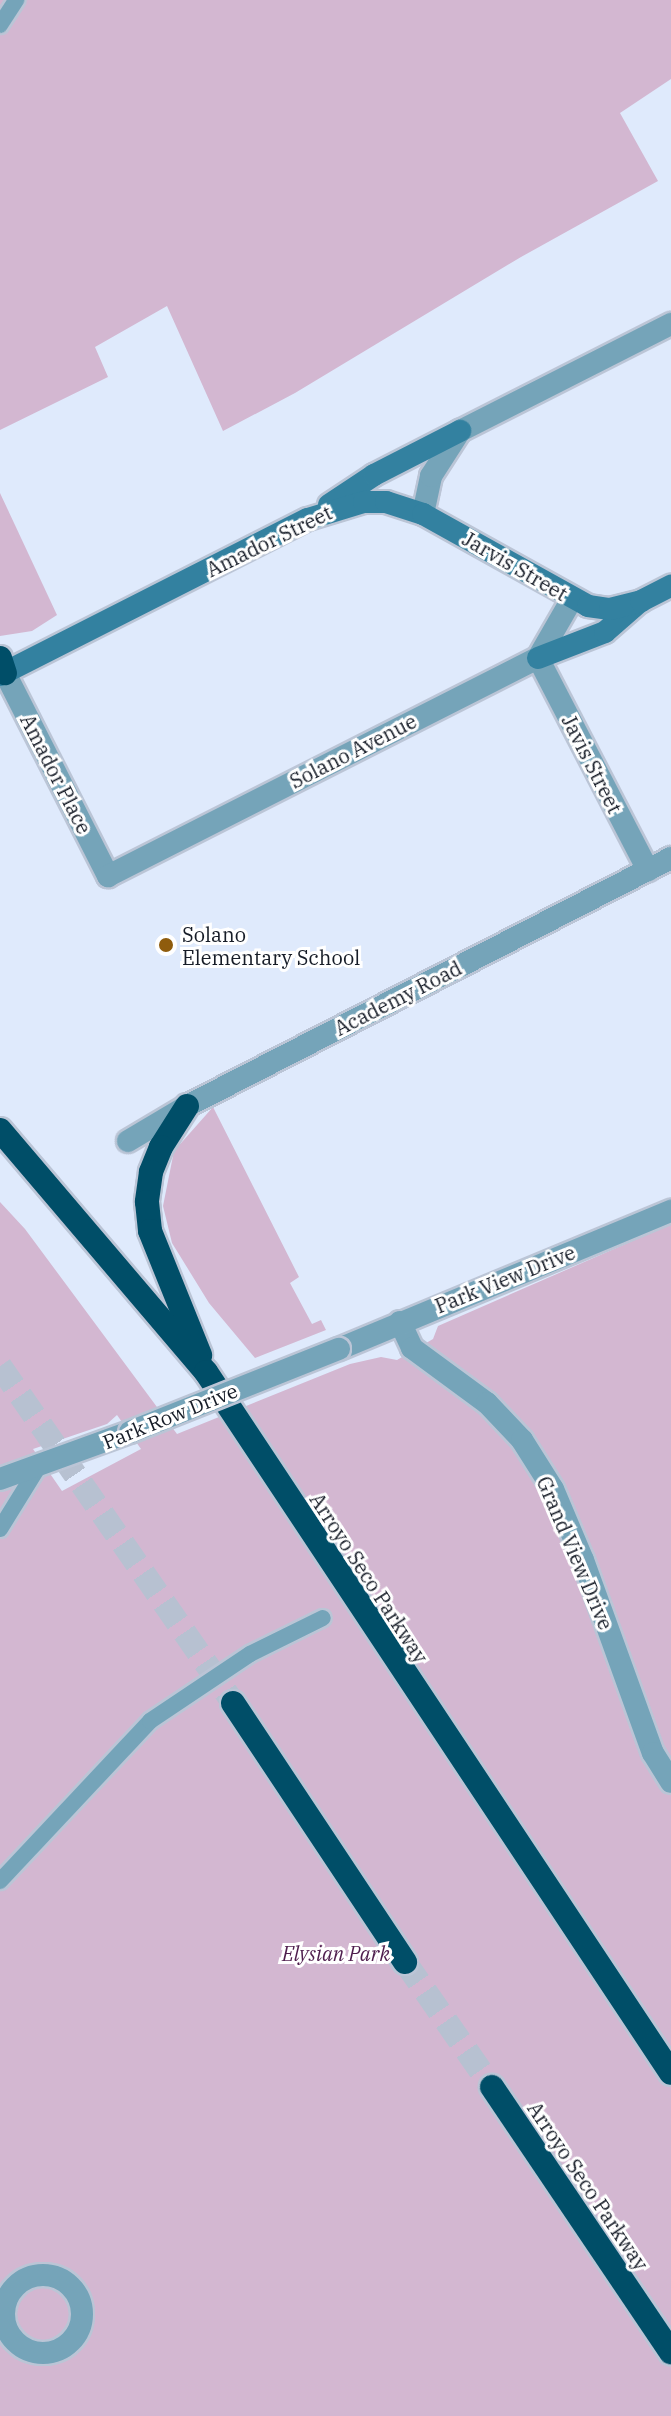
<!DOCTYPE html>
<style>
body{margin:0}
#map{position:relative;width:671px;height:2416px;overflow:hidden;background:#dfeafc;font-family:"IBM Plex Serif",serif}
div>[style]{position:absolute}
.green>*{inset:0;background:#d3b7d1}
.motorway-tunnel>*{height:24px;margin-top:-12px;transform-origin:0;background:repeating-linear-gradient(90deg,#b7c1d1 0 24px,transparent 0 36px)}
.roads{filter:drop-shadow(2px 0 #bbc5d6) drop-shadow(-2px 0 #bbc5d6) drop-shadow(0 2px #bbc5d6) drop-shadow(0 -2px #bbc5d6)}
.service>*{height:16px;margin:-8px;padding:0 8px;transform-origin:8px;border-radius:8px;background:#75a4b9}
.minor>*{height:22px;margin:-11px;padding:0 11px;transform-origin:11px;border-radius:11px;background:#75a4b9}
.minor>.ring{margin:-11px;padding:0;box-sizing:content-box;background:none;border:22px solid #75a4b9;border-radius:50%}
.secondary>*{height:22px;margin:-11px;padding:0 11px;transform-origin:11px;border-radius:11px;background:#3381a0}
.motorway>*{height:24px;margin:-12px;padding:0 12px;transform-origin:12px;border-radius:12px;background:#004e68}
.bridges{filter:drop-shadow(2px 0 #bbc5d6) drop-shadow(-2px 0 #bbc5d6) drop-shadow(0 2px #bbc5d6) drop-shadow(0 -2px #bbc5d6)}
.minor-bridge>*{height:22px;margin:-11px;padding:0 11px;transform-origin:11px;border-radius:11px;background:#75a4b9}
.dots>*{width:22px;height:22px;translate:-50% -50%;box-sizing:border-box;border:4px solid #fff;border-radius:50%}
span{translate:-50% -50%;white-space:nowrap;text-align:center;line-height:1.15;-webkit-text-stroke:6px #fff;paint-order:stroke}
.street-label{font-size:20px;color:#161c27}
.poi-label{font-size:20px;color:#161c27}
.left{translate:0 -50%;text-align:left}
.park-label{font-size:20px;color:#4e1d4d;font-style:italic}
</style>
<div id="map">
<div class="green">
<i style="clip-path:polygon(0 0,671px 0,671px 79px,620px 113px,658px 181px,521px 257px,295px 393px,223px 431px,167px 306px,95px 347px,108px 377px,0 430px)"></i>
<i style="clip-path:polygon(0 493px,57px 615px,32px 631px,0 636px)"></i>
<i style="clip-path:polygon(213px 1107px,299px 1277px,290px 1283px,312px 1324px,321px 1320px,326px 1330px,255px 1358px,209px 1303px,172px 1243px,163px 1206px,174px 1151px)"></i>
<i style="clip-path:polygon(evenodd,0 1202px,25px 1229px,177px 1434px,350px 1364px,381px 1357px,397px 1360px,433px 1339px,438px 1326px,671px 1224px,671px 2416px,0 2416px,0 1202px,117px 1415px,141px 1449px,62px 1491px,33px 1449px,107px 1424px,117px 1415px)"></i>
</div>
<div class="motorway-tunnel">
<i style="left:0;top:1366px;width:410px;rotate:55.3deg"></i>
<i style="left:405px;top:1962px;width:152px;rotate:55.2deg"></i>
</div>
<div class="roads">
<div class="service">
<i style="left:0;top:25px;width:30px;rotate:-57deg"></i>
<i style="left:0;top:1529px;width:70px;rotate:-58.3deg"></i>
<i style="left:0;top:1881px;width:219px;rotate:-46.8deg"></i>
<i style="left:150px;top:1721px;width:120px;rotate:-33.8deg"></i>
<i style="left:250px;top:1654px;width:81px;rotate:-26.3deg"></i>
</div>
<div class="minor">
<i style="left:423px;top:514px;width:39px;rotate:-78deg"></i>
<i style="left:431px;top:476px;width:54px;rotate:-57.2deg"></i>
<i style="left:460px;top:431px;width:237px;rotate:-26.9deg"></i>
<i style="left:538px;top:658px;width:239px;rotate:62.6deg"></i>
<i style="left:5px;top:673px;width:228px;rotate:63.1deg"></i>
<i style="left:108px;top:876px;width:482px;rotate:-26.9deg"></i>
<i style="left:538px;top:658px;width:68px;rotate:-60deg"></i>
<i style="left:128px;top:1141px;width:69px;rotate:-30.7deg"></i>
<i style="left:187px;top:1106px;width:544px;rotate:-27.13deg"></i>
<i style="left:400px;top:1322px;width:29px;rotate:65deg"></i>
<i style="left:412px;top:1348px;width:93px;rotate:36.3deg"></i>
<i style="left:487px;top:1403px;width:51px;rotate:46.6deg"></i>
<i style="left:522px;top:1440px;width:58px;rotate:57.7deg"></i>
<i style="left:553px;top:1489px;width:77px;rotate:67.1deg"></i>
<i style="left:583px;top:1560px;width:205px;rotate:70.1deg"></i>
<i style="left:653px;top:1753px;width:34px;rotate:58deg"></i>
<i style="left:339px;top:1349px;width:360px;rotate:-22.6deg"></i>
<i style="left:0;top:1479px;width:138px;rotate:-19.9deg"></i>
<i class="ring" style="left:4px;top:2275px;width:56px;height:56px"></i>
</div>
<div class="secondary">
<i style="left:329px;top:505px;width:54px;rotate:-33.7deg"></i>
<i style="left:374px;top:475px;width:97px;rotate:-27.1deg"></i>
<i style="left:538px;top:658px;width:72px;rotate:-21.2deg"></i>
<i style="left:605px;top:632px;width:43px;rotate:-41.2deg"></i>
<i style="left:0;top:675px;width:345px;rotate:-26.9deg"></i>
<i style="left:308px;top:519px;width:59px;rotate:-16.9deg"></i>
<i style="left:364px;top:502px;width:22px"></i>
<i style="left:386px;top:502px;width:39px;rotate:18deg"></i>
<i style="left:423px;top:514px;width:189px;rotate:29.1deg"></i>
<i style="left:588px;top:606px;width:22px;rotate:8deg"></i>
<i style="left:610px;top:609px;width:32px;rotate:-14deg"></i>
<i style="left:641px;top:601px;width:34px;rotate:-27deg"></i>
</div>
<div class="motorway">
<i style="left:0;top:658px;width:16px;rotate:72deg"></i>
<i style="left:187px;top:1106px;width:49px;rotate:122.4deg"></i>
<i style="left:161px;top:1147px;width:27px;rotate:112deg"></i>
<i style="left:151px;top:1172px;width:30px;rotate:98deg"></i>
<i style="left:147px;top:1202px;width:29px;rotate:84deg"></i>
<i style="left:150px;top:1231px;width:134px;rotate:68deg"></i>
<i style="left:0;top:1130px;width:318px;rotate:49.6deg"></i>
<i style="left:206px;top:1372px;width:841px;rotate:56.44deg"></i>
<i style="left:233px;top:1703px;width:311px;rotate:56.4deg"></i>
<i style="left:492px;top:2087px;width:320px;rotate:56deg"></i>
</div>
</div>
<div class="bridges">
<div class="minor-bridge">
<i style="left:130px;top:1432px;width:225px;rotate:-21.7deg"></i>
</div>
</div>
<div class="dots">
<i style="left:166px;top:945px;background:#8f5c0d"></i>
</div>
<div class="street-label">
<span style="left:269px;top:541px;rotate:-26deg">Amador Street</span>
<span style="left:515px;top:566px;rotate:30deg">Jarvis Street</span>
<span style="left:353px;top:751px;rotate:-27deg">Solano Avenue</span>
<span style="left:592px;top:764px;rotate:63deg">Javis Street</span>
<span style="left:56px;top:774px;rotate:63deg">Amador Place</span>
<span style="left:398px;top:998px;rotate:-27deg">Academy Road</span>
<span style="left:505px;top:1279px;rotate:-22deg">Park View Drive</span>
<span style="left:170px;top:1416px;rotate:-22deg">Park Row Drive</span>
<span style="left:575px;top:1553px;rotate:67deg">Grand View Drive</span>
<span style="left:369px;top:1578px;rotate:57deg">Arroyo Seco Parkway</span>
<span style="left:588px;top:2186px;rotate:56deg">Arroyo Seco Parkway</span>
</div>
<div class="poi-label">
<span class="left" style="left:182px;top:946px">Solano<br>Elementary School</span>
</div>
<div class="park-label">
<span style="left:336px;top:1953px">Elysian Park</span>
</div>
</div>
